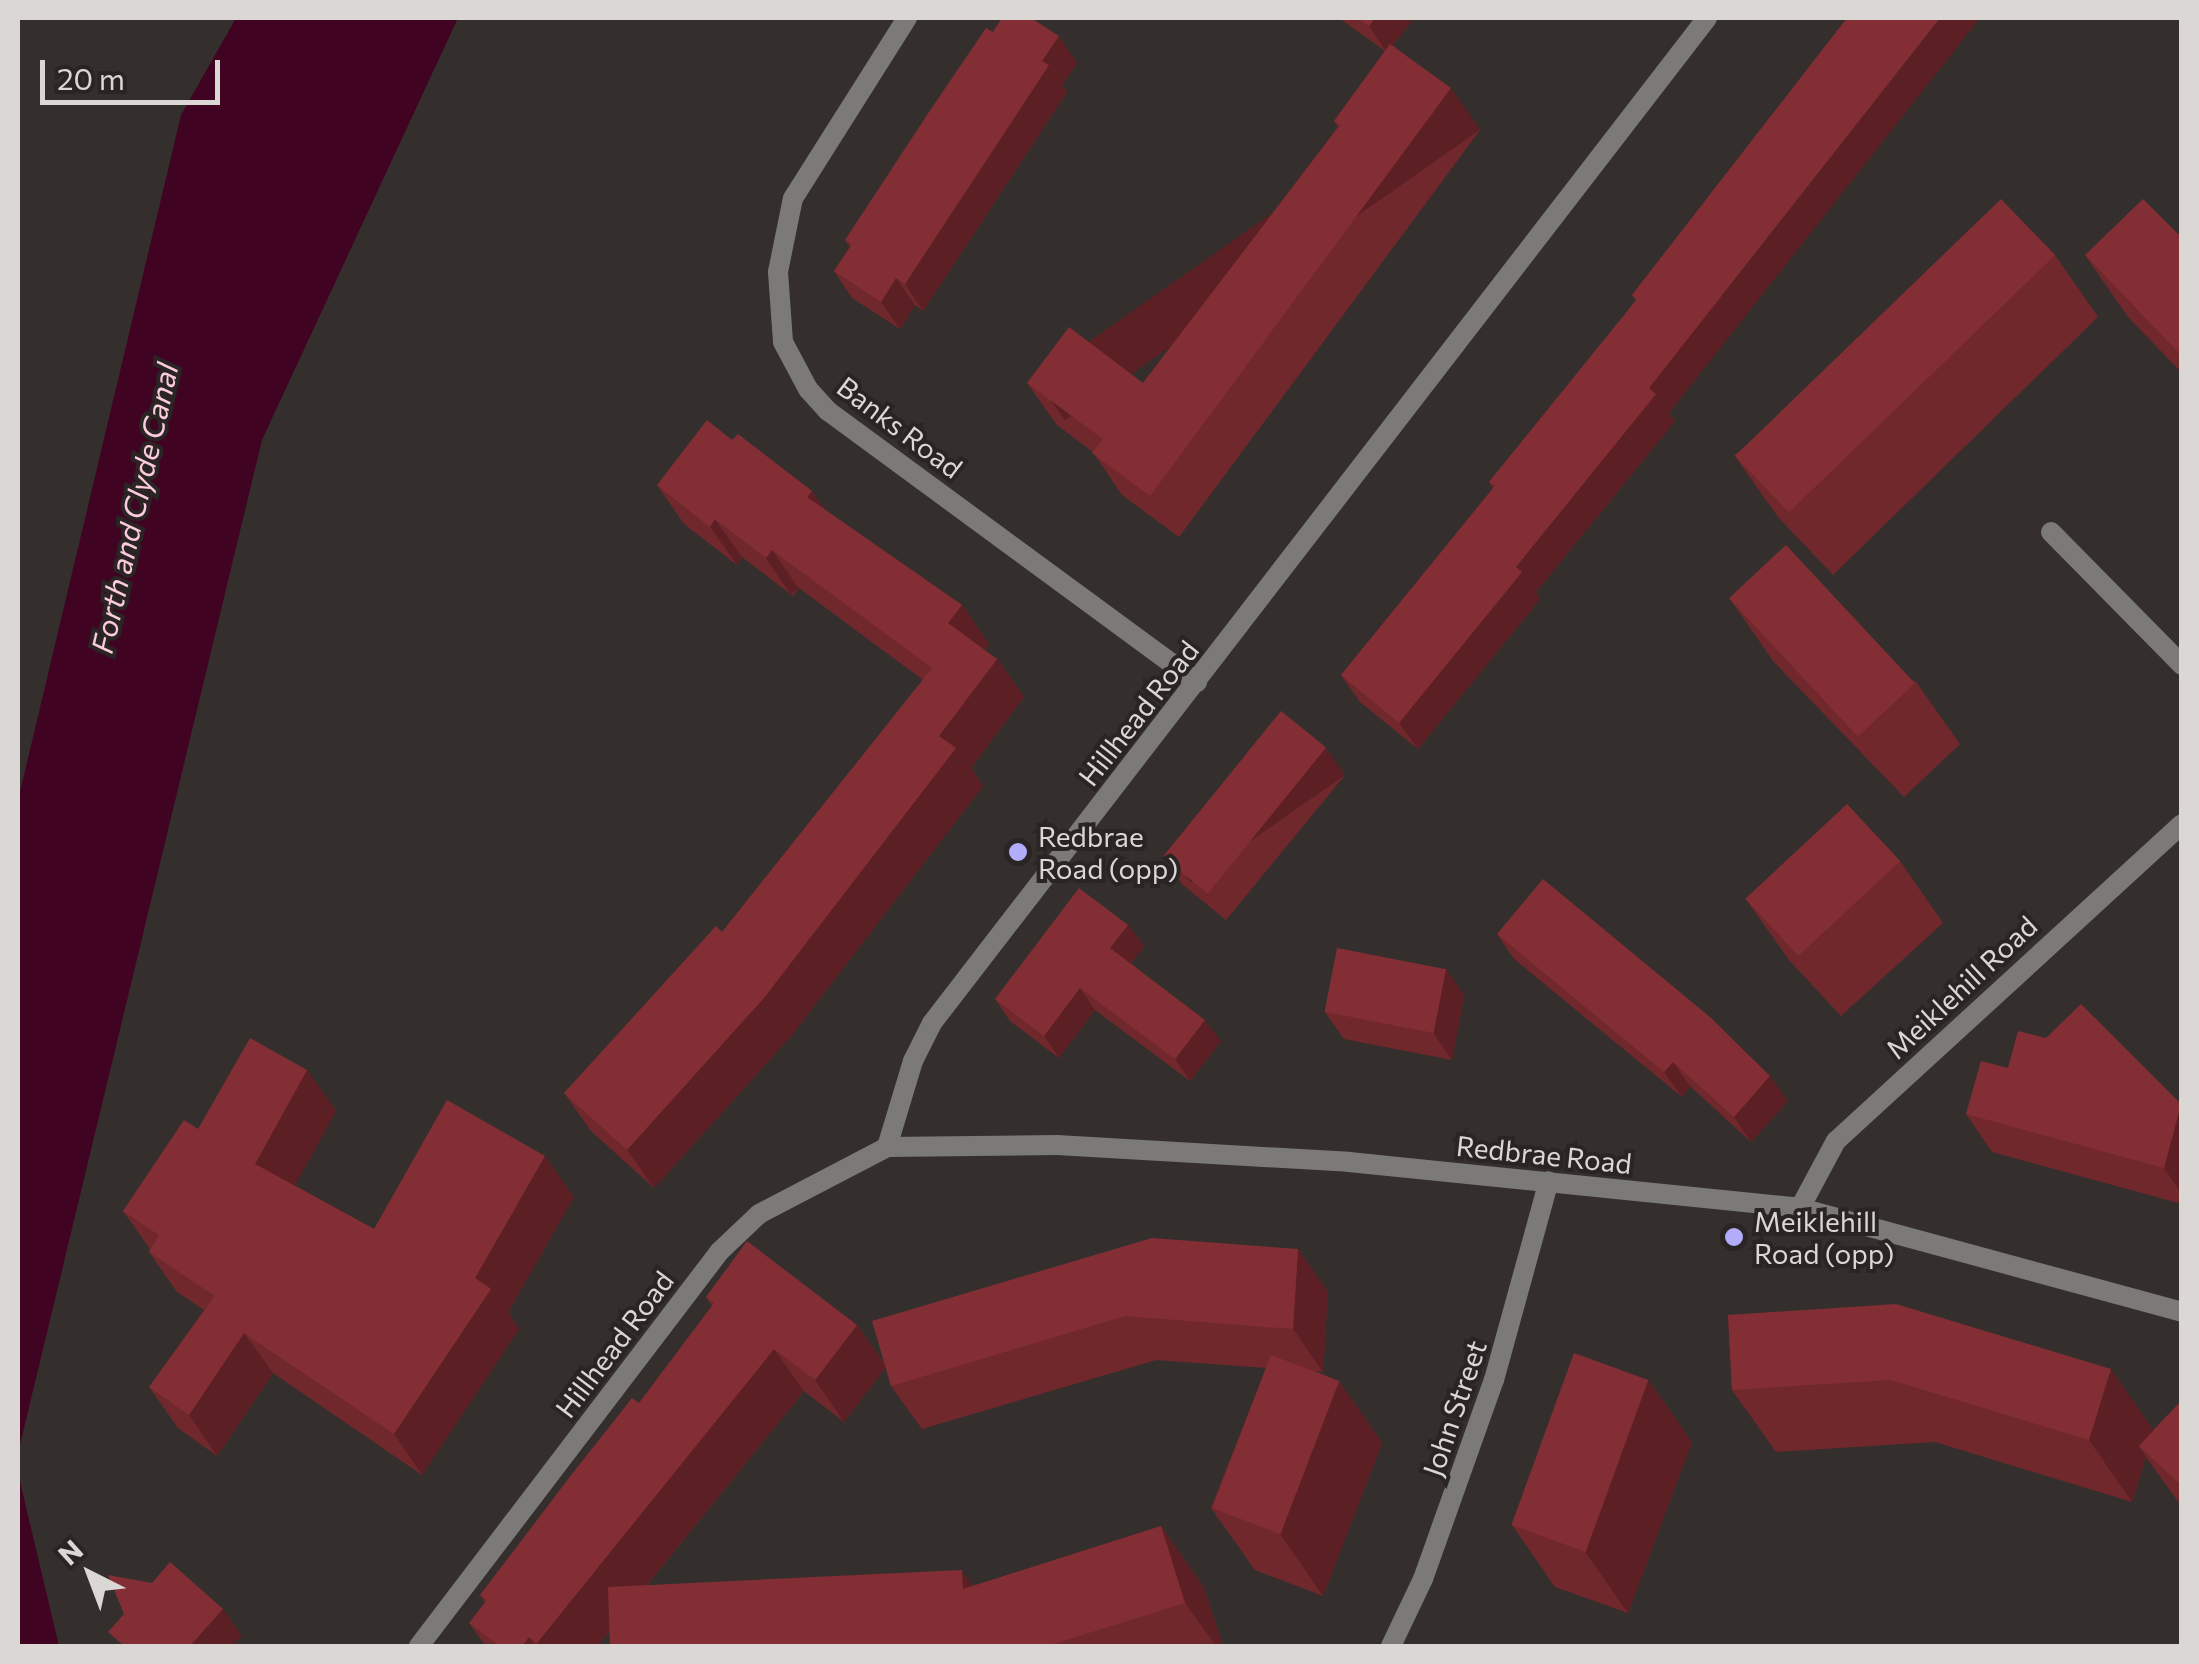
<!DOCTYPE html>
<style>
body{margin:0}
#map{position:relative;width:2199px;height:1664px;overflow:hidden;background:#342f2d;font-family:Commissioner,sans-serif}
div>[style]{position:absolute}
.water>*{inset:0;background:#400422}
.minor>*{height:20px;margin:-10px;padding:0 10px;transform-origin:10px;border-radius:10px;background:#7c7a78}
.tertiary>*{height:20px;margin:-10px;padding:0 10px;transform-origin:10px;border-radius:10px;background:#7c7a78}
.wall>*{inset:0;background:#71282d}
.shaded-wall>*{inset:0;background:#5c2024;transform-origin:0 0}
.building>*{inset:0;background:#832e34;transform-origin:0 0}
.dots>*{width:28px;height:28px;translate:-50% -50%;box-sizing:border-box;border:5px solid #2a2524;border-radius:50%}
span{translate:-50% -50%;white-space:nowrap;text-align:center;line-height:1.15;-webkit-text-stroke:8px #2a2524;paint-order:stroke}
.street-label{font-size:28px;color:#dad7d5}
.poi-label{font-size:28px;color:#dad7d5}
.left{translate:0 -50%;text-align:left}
.water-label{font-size:30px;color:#fccbdc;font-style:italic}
.frame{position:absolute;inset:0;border:20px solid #dad7d5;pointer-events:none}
.north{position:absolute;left:40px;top:1524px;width:100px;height:100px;-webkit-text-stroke:8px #2a2524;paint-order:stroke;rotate:318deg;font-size:28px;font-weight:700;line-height:40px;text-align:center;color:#dad7d5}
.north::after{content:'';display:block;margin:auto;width:35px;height:45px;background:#dad7d5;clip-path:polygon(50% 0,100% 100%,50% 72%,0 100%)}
.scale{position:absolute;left:40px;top:60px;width:180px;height:45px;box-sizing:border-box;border:5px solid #dad7d5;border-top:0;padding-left:12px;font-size:30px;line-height:35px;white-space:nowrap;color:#dad7d5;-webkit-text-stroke:8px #2a2524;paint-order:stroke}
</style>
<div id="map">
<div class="water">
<i style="clip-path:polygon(236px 18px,458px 18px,262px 440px,18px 1453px,18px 800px,181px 115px)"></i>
<i style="clip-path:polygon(18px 1473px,59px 1646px,18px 1646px)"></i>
</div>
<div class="minor">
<i style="left:907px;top:18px;width:213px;rotate:122.3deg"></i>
<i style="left:793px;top:198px;width:76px;rotate:101.5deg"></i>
<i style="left:778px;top:272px;width:70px;rotate:85.9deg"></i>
<i style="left:783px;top:342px;width:53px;rotate:62deg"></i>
<i style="left:808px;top:389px;width:30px;rotate:48deg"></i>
<i style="left:828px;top:411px;width:458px;rotate:36.3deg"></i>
<i style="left:2051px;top:532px;width:187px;rotate:45.4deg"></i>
<i style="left:1800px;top:1208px;width:76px;rotate:-61.8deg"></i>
<i style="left:1836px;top:1141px;width:469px;rotate:-42.5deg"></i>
<i style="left:1391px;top:1646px;width:74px;rotate:-64.5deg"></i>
<i style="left:1423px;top:1579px;width:211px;rotate:-70.4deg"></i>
<i style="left:1494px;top:1380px;width:206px;rotate:-74.6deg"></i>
</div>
<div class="tertiary">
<i style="left:887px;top:1147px;width:90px;rotate:-73.2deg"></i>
<i style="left:913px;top:1061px;width:42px;rotate:-63.4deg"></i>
<i style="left:932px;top:1023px;width:1269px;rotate:-52.36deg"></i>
<i style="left:419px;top:1646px;width:495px;rotate:-52.7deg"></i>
<i style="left:719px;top:1252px;width:55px;rotate:-43.5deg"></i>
<i style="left:759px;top:1214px;width:144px;rotate:-27.6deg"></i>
<i style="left:887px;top:1147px;width:170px;rotate:-0.7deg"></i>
<i style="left:1057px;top:1145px;width:292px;rotate:3.3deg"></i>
<i style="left:1349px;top:1162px;width:453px;rotate:5.8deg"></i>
<i style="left:1800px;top:1208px;width:396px;rotate:15.2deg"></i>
</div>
<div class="wall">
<i style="clip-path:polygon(1339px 18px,1414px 18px,1393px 45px,1480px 130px,1179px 537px,1122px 495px,1093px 452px,1057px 425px,1027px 383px,1143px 383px,1338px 127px,1334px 121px,1385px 51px)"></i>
<i style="clip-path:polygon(1847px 18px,1669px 413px,1675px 421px,1536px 592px,1540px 599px,1418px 749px,1360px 702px,1341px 675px,1493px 488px,1489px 482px,1636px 301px,1632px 295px)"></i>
<i style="clip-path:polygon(993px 32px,1077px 63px,1062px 85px,1067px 92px,923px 311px,915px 305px,900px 329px,852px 298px,834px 271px,850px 247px,845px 240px)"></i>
<i style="clip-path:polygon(2182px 238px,2182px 373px,2128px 317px,2085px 255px)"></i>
<i style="clip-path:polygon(2055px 255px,2098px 317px,1833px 575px,1778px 517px,1734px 455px)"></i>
<i style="clip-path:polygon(732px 440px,812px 491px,825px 510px,962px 605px,989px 644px,984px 650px,997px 659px,1024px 697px,971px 768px,983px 786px,791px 1036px,654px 1188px,591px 1131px,564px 1093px,722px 932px,923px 680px,799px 588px,793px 596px,742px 557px,737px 565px,684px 524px,657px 485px)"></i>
<i style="clip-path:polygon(1730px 599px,1916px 682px,1960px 744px,1904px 797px,1773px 661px)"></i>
<i style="clip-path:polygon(1345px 775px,1226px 920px,1182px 884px,1163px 857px)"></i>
<i style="clip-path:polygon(1900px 861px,1943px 923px,1841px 1016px,1789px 960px,1745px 898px)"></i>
<i style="clip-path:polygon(1128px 925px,1144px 946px,1131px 963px,1221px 1041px,1190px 1081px,1095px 1010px,1059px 1058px,1010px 1021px,995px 999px)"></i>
<i style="clip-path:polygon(1497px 934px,1788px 1101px,1751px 1142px,1690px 1086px,1682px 1097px,1514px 959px)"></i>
<i style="clip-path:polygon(1446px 969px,1464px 996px,1452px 1060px,1344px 1039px,1325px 1012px)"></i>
<i style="clip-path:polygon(2046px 1038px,2181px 1104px,2182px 1204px,1992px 1152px,1966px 1114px,2008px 1068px)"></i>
<i style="clip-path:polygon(307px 1070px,336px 1111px,294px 1185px,374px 1229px,574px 1197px,508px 1312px,519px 1329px,422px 1475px,273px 1373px,217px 1456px,178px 1428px,149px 1387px,204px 1310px,177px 1292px,149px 1252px,150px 1249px,123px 1211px,198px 1129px)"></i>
<i style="clip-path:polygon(1298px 1249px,1328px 1292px,1323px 1372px,1315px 1371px,1339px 1381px,1382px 1443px,1323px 1596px,1255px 1570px,1211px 1508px,1266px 1368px,1156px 1360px,922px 1429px,891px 1386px,886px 1367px,844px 1422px,804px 1391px,647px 1585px,973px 1586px,1161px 1526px,1204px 1588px,1223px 1646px,610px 1646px,610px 1631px,597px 1646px,486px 1646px,469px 1623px,485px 1602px,480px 1595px,639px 1403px,712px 1306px,706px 1297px,857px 1325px,886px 1366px)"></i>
<i style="clip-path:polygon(1728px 1315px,2153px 1430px,2182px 1400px,2182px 1507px,2146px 1457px,2132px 1502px,1935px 1442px,1776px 1452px,1732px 1390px)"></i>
<i style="clip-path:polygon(1648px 1380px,1692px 1442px,1628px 1613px,1555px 1587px,1512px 1525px)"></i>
</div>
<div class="shaded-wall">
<i style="clip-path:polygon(1375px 18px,1414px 18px,1387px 53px,1369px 26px)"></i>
<i style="clip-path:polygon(1940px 18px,1980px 18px,1669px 413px,1675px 421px,1536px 592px,1540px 599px,1418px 749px,1399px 723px,1649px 388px)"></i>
<i style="clip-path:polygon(1059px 36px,1077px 63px,1062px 85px,1067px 92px,923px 311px,905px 284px,1042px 61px)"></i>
<i style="left:1451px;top:88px;width:51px;height:507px;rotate:55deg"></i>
<i style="clip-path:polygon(896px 278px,915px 305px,900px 329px,881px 302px)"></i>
<i style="clip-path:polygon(812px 491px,839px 529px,807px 497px)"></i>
<i style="clip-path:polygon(715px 519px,742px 557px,737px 565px,710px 527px)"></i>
<i style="left:772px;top:550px;width:47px;height:10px;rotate:55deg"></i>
<i style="clip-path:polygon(962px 605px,989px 644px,975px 661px,948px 623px)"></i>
<i style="clip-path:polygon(997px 659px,1024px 697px,971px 768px,983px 786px,791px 1036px,654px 1188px,627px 1150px)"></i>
<i style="left:1326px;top:748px;width:33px;height:188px;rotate:55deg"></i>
<i style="clip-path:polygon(1128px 925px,1144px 946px,1126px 970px,1110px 948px)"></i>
<i style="clip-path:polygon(1446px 969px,1464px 996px,1452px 1060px,1433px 1033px)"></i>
<i style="clip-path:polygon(1080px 988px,1095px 1010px,1059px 1058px,1044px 1036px)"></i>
<i style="clip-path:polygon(1205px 1020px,1221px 1041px,1190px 1081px,1175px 1059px)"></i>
<i style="clip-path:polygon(1673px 1062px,1690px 1086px,1682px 1097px,1664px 1072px)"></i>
<i style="clip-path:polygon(307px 1070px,336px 1111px,284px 1205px,255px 1164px)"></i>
<i style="clip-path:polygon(1770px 1076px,1788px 1101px,1751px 1142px,1734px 1117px)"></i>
<i style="clip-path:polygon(2181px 1104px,2182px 1105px,2182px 1194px,2164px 1168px)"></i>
<i style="clip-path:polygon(545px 1156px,574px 1197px,508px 1312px,519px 1329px,422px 1475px,394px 1434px,475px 1278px)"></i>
<i style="clip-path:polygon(1298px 1249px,1328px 1292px,1323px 1372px,1293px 1329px)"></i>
<i style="clip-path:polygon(857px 1325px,886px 1367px,844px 1422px,815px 1380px)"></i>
<i style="clip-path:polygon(244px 1333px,273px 1373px,217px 1456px,189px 1415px)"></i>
<i style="clip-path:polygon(774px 1349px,804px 1391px,597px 1646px,539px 1646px,537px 1643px)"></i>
<i style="clip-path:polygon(2111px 1369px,2154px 1431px,2139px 1446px,2146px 1457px,2132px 1502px,2089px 1440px)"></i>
<i style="clip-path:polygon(1648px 1380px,1692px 1442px,1628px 1613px,1585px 1552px)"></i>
<i style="clip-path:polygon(1339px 1381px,1382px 1443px,1323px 1596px,1280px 1534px)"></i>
<i style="clip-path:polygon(1161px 1526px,1204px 1588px,1223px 1646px,1216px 1646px,1185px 1603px)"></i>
<i style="clip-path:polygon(962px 1570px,1006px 1632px,963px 1589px)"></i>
<i style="clip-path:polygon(223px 1609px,242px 1636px,232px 1646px,190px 1646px)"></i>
<i style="clip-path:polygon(529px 1637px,536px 1646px,522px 1646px)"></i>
</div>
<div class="building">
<i style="clip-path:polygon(1002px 18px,1031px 18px,1059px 36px,1042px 61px,1049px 65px,905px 284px,896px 278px,881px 302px,834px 271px,852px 244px,845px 240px,931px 109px,986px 28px,993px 32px)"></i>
<i style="clip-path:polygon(1357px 18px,1375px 18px,1369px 26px)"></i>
<i style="clip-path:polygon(1847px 18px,1940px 18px,1649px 388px,1656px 394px,1516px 567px,1522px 572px,1399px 723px,1341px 675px,1495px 486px,1489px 482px,1637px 299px,1632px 295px)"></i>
<i style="clip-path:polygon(1390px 44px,1451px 88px,1150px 496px,1092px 453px,1103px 439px,1027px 383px,1069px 327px,1143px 383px,1340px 125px,1334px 121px)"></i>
<i style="left:2001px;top:199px;width:78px;height:370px;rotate:46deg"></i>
<i style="clip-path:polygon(2143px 199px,2182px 238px,2182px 356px,2085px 255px)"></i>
<i style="clip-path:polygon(707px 420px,732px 440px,738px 434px,812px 491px,807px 497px,962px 605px,948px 623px,997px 659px,939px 736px,956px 748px,764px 998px,627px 1150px,564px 1093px,716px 926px,722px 932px,932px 668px,772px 550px,766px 558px,715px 519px,710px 527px,657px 485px)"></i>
<i style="left:1786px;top:545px;width:189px;height:78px;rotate:47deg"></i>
<i style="left:1281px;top:711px;width:58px;height:188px;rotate:39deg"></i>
<i style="left:1847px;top:804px;width:78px;height:139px;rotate:47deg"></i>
<i style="clip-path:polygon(1543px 879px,1710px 1017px,1770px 1076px,1734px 1117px,1673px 1062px,1664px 1072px,1497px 934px)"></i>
<i style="clip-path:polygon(1079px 888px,1128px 925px,1110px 948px,1205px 1020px,1175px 1059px,1080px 988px,1044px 1036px,995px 999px)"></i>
<i style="left:1337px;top:948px;width:111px;height:65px;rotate:11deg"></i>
<i style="clip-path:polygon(2081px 1004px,2181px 1104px,2164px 1168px,1966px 1114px,1981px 1061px,2008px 1068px,2018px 1031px,2046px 1038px)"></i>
<i style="clip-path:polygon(250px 1038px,307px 1070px,255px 1164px,374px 1229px,447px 1100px,545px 1156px,475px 1278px,491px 1289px,394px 1434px,244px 1333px,189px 1415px,149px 1387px,215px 1296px,149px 1252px,159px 1235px,123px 1211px,184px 1120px,198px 1129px)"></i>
<i style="clip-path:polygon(1152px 1238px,1298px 1249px,1293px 1329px,1125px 1316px,891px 1386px,872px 1321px)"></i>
<i style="clip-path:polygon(747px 1241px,857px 1325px,815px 1380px,774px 1349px,537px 1643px,529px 1637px,522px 1646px,500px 1646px,469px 1623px,487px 1600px,480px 1595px,572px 1474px,632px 1398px,639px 1403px,714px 1303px,706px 1297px)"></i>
<i style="clip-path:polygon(1896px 1304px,2111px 1369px,2089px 1440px,1891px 1380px,1732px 1390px,1728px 1315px)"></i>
<i style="left:1574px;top:1353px;width:79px;height:183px;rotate:20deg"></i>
<i style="left:1271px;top:1355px;width:73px;height:164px;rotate:21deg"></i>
<i style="clip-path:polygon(2182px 1400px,2182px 1486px,2139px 1446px)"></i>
<i style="clip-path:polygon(1161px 1526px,1185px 1603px,1047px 1646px,610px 1646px,608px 1587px,962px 1570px,963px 1589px)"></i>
<i style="clip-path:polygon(170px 1562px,223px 1609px,190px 1646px,124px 1646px,108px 1632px,124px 1614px,108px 1575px,152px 1583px)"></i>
</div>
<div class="dots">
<i style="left:1018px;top:852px;background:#b1adfa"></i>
<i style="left:1734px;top:1237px;background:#b1adfa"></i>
</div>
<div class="street-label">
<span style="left:900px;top:427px;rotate:37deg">Banks Road</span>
<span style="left:1138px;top:713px;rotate:-52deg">Hillhead Road</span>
<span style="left:1961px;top:987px;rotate:-43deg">Meiklehill Road</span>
<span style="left:1544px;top:1154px;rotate:6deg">Redbrae Road</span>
<span style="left:614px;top:1344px;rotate:-53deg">Hillhead Road</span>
<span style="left:1454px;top:1408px;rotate:-71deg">John Street</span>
</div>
<div class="poi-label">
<span class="left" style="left:1038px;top:852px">Redbrae<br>Road (opp)</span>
<span class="left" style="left:1754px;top:1237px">Meiklehill<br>Road (opp)</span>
</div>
<div class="water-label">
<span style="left:134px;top:508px;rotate:-77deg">Forth and Clyde Canal</span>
</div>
<div class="frame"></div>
<div class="north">N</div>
<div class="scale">20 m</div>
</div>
